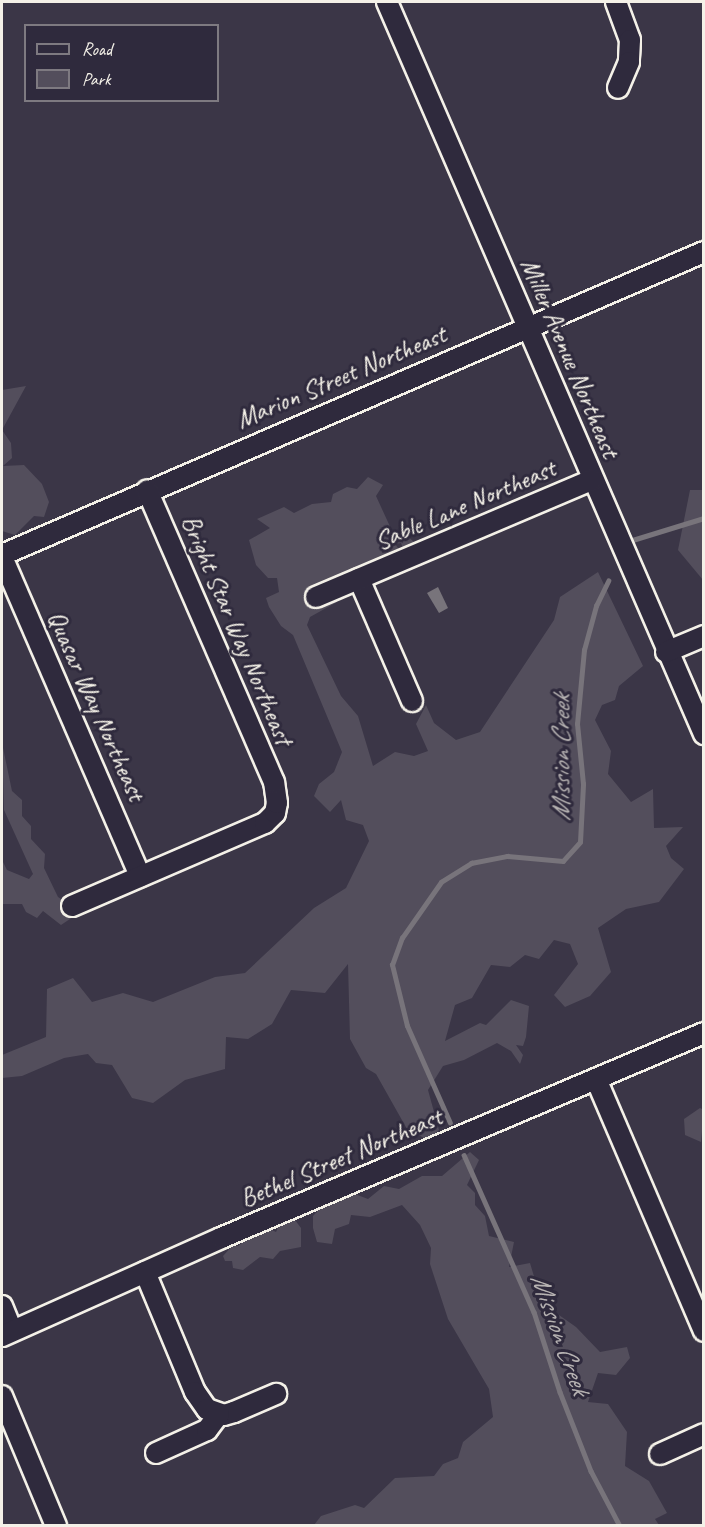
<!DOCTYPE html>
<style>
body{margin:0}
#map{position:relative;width:705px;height:1527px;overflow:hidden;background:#3b3647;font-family:Caveat,sans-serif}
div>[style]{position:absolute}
.green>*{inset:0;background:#534e5c}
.water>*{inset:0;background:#78747b}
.stream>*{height:4.5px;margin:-2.25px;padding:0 2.25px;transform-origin:2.25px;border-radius:2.25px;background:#78747b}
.roads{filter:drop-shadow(2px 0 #f4f1e8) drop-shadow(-2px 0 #f4f1e8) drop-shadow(0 2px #f4f1e8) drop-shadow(0 -2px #f4f1e8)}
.minor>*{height:20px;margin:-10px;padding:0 10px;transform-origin:10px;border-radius:10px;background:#2f2a3d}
span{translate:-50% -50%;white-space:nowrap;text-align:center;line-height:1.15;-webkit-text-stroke:6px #2f2a3d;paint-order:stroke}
.street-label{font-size:26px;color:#f4f1e8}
.water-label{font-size:27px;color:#b6b2b2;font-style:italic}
.frame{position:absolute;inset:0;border:3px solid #f4f1e8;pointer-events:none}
.legend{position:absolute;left:24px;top:24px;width:195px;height:78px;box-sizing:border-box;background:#2f2a3d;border:2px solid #7e7a81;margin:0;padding:8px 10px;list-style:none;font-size:18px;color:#f4f1e8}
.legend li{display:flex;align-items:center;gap:12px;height:30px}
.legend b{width:30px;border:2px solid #7e7a81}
</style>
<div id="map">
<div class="green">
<i style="clip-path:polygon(26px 386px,2px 430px,11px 443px,12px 458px,3px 466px,24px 465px,42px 484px,49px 502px,44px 517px,34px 516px,15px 535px,2px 531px,2px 390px)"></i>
<i style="clip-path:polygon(368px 477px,383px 485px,376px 496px,393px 533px,403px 532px,415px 543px,411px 552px,404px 551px,401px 543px,395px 544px,401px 552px,335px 597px,337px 602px,310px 617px,307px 625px,341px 696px,358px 716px,373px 766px,395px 752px,414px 756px,428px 751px,416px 724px,426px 705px,434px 723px,456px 740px,480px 732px,554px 620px,560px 597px,598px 572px,643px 666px,619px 686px,615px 700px,602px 705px,595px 720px,611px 751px,608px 774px,631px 802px,653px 789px,654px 828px,683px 827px,666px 846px,671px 858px,684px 869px,659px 902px,626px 909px,598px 928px,611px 972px,590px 996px,565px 1007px,554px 995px,578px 964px,570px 944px,554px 940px,539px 959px,525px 955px,510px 967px,491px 965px,472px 998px,455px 1005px,445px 1041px,480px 1023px,486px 1025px,511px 1000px,529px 1006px,526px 1037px,523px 1046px,516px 1045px,523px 1055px,520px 1064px,511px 1051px,497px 1043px,464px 1060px,443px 1066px,428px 1090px,439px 1130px,428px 1140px,407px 1129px,376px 1074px,366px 1068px,350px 1039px,348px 964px,325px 993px,291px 990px,272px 1024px,248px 1039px,226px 1037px,225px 1069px,185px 1080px,153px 1103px,132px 1098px,112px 1065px,96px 1063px,88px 1054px,64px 1058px,22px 1076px,2px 1078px,2px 1055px,46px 1037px,47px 989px,73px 978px,92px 1002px,123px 993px,153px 1002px,215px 977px,245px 973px,314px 908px,346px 888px,369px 841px,363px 825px,346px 820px,341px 800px,330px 812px,314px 796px,319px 784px,334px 772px,342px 752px,293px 635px,281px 626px,269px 607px,266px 598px,279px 592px,277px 578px,268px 578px,256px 565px,249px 540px,270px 528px,257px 519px,284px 507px,294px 513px,312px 504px,331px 502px,333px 494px,347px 487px,357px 489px)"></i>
<i style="clip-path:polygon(690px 490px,703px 490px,703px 580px,678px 550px)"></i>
<i style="clip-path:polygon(2px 743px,12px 791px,22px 800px,22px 816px,31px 826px,31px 839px,45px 854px,44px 868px,58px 897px,72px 906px,73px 917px,61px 925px,43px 911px,37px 918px,26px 912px,22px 904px,2px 904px,2px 860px,7px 870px,29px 879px,33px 874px,4px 810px)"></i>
<i style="clip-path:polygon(700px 1108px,704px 1110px,701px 1142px,685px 1135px,684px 1119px)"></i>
<i style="clip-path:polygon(470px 1152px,479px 1160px,467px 1185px,475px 1193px,475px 1205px,485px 1216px,489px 1236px,514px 1242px,509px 1267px,530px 1263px,542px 1303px,576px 1327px,600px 1352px,627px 1347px,630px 1358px,616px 1375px,598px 1373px,588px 1402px,608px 1404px,627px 1432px,625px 1466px,649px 1481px,667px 1513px,655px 1519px,659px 1525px,314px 1525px,321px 1516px,355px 1505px,364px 1508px,395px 1478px,434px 1476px,443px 1464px,458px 1458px,463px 1442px,493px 1417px,489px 1389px,448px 1319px,430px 1264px,431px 1248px,420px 1225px,402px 1205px,370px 1217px,351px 1215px,349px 1224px,335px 1229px,332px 1244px,317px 1242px,313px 1228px,313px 1216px,327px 1201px,347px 1191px,368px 1199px,384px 1186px,399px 1189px,422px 1176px,442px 1176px)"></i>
<i style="clip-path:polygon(292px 1216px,301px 1228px,301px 1247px,280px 1251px,273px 1259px,260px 1257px,243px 1270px,233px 1268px,232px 1261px,225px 1261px,223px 1256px,233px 1245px,238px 1246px,254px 1233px,261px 1235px,270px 1229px,276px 1232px,281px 1221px)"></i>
</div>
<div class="water">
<i style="clip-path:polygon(438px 587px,448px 608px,439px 613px,427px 593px)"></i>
</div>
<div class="stream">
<i style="left:626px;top:542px;width:82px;rotate:-17.1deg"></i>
<i style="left:450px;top:1123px;width:106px;rotate:-113.9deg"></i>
<i style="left:407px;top:1026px;width:63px;rotate:-103.8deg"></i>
<i style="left:392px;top:965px;width:29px;rotate:-70deg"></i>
<i style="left:402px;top:938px;width:68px;rotate:-55.1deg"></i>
<i style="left:441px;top:882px;width:36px;rotate:-32deg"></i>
<i style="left:471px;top:863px;width:37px;rotate:-11deg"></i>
<i style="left:507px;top:856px;width:56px;rotate:5.1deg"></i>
<i style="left:563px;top:861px;width:25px;rotate:-48deg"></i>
<i style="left:580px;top:842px;width:58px;rotate:-87deg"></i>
<i style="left:583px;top:784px;width:60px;rotate:-95.7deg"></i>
<i style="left:577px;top:724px;width:74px;rotate:-84.6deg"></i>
<i style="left:584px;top:650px;width:46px;rotate:-74.7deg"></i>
<i style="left:596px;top:606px;width:28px;rotate:-64deg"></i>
<i style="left:464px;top:1155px;width:172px;rotate:66deg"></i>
<i style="left:534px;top:1312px;width:84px;rotate:72deg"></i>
<i style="left:560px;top:1392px;width:85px;rotate:68.6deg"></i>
<i style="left:591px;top:1471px;width:62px;rotate:62.2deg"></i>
</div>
<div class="roads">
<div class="minor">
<i style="left:387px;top:2px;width:798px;rotate:66.58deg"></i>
<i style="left:616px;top:2px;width:40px;rotate:69.8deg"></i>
<i style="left:630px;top:40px;width:22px;rotate:93deg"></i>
<i style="left:629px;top:62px;width:28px;rotate:113deg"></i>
<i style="left:2px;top:555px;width:765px;rotate:-23.35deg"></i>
<i style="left:2px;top:557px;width:348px;rotate:66.6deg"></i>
<i style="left:359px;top:579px;width:133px;rotate:66.5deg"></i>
<i style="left:316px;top:597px;width:300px;rotate:-23deg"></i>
<i style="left:666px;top:652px;width:41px;rotate:-22.8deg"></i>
<i style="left:72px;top:906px;width:210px;rotate:-23.3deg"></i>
<i style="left:265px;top:823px;width:14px;rotate:-45deg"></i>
<i style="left:275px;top:813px;width:10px;rotate:-79deg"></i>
<i style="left:277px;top:803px;width:21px;rotate:-98deg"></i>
<i style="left:274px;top:782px;width:318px;rotate:-113.5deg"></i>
<i style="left:596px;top:1079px;width:274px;rotate:66.8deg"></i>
<i style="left:145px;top:1272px;width:130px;rotate:67.4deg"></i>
<i style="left:195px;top:1392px;width:21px;rotate:55deg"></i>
<i style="left:207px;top:1409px;width:18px;rotate:19deg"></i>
<i style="left:224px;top:1415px;width:10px;rotate:-17deg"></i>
<i style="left:234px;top:1412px;width:46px;rotate:-23.2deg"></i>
<i style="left:2px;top:1306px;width:27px;rotate:68deg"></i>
<i style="left:2px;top:1336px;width:240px;rotate:-24.1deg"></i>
<i style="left:221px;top:1238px;width:525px;rotate:-23deg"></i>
<i style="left:2px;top:1396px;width:141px;rotate:67.4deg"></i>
<i style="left:156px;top:1453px;width:56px;rotate:-24.3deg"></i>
<i style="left:207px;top:1430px;width:20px;rotate:-53deg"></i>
<i style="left:660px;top:1454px;width:48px;rotate:-24.4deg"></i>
</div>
</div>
<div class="street-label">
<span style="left:570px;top:358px;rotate:67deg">Miller Avenue Northeast</span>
<span style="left:341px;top:377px;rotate:-23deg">Marion Street Northeast</span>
<span style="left:465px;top:505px;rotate:-23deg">Sable Lane Northeast</span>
<span style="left:237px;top:630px;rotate:67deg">Bright Star Way Northeast</span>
<span style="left:96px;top:706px;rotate:66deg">Quasar Way Northeast</span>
<span style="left:341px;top:1158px;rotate:-23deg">Bethel Street Northeast</span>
</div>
<div class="water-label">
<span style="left:561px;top:758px;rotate:-90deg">Mission Creek</span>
<span style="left:560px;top:1334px;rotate:70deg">Mission Creek</span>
</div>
<div class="frame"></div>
<ul class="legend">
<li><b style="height:8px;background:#2f2a3d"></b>Road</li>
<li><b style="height:16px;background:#534e5c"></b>Park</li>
</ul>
</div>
